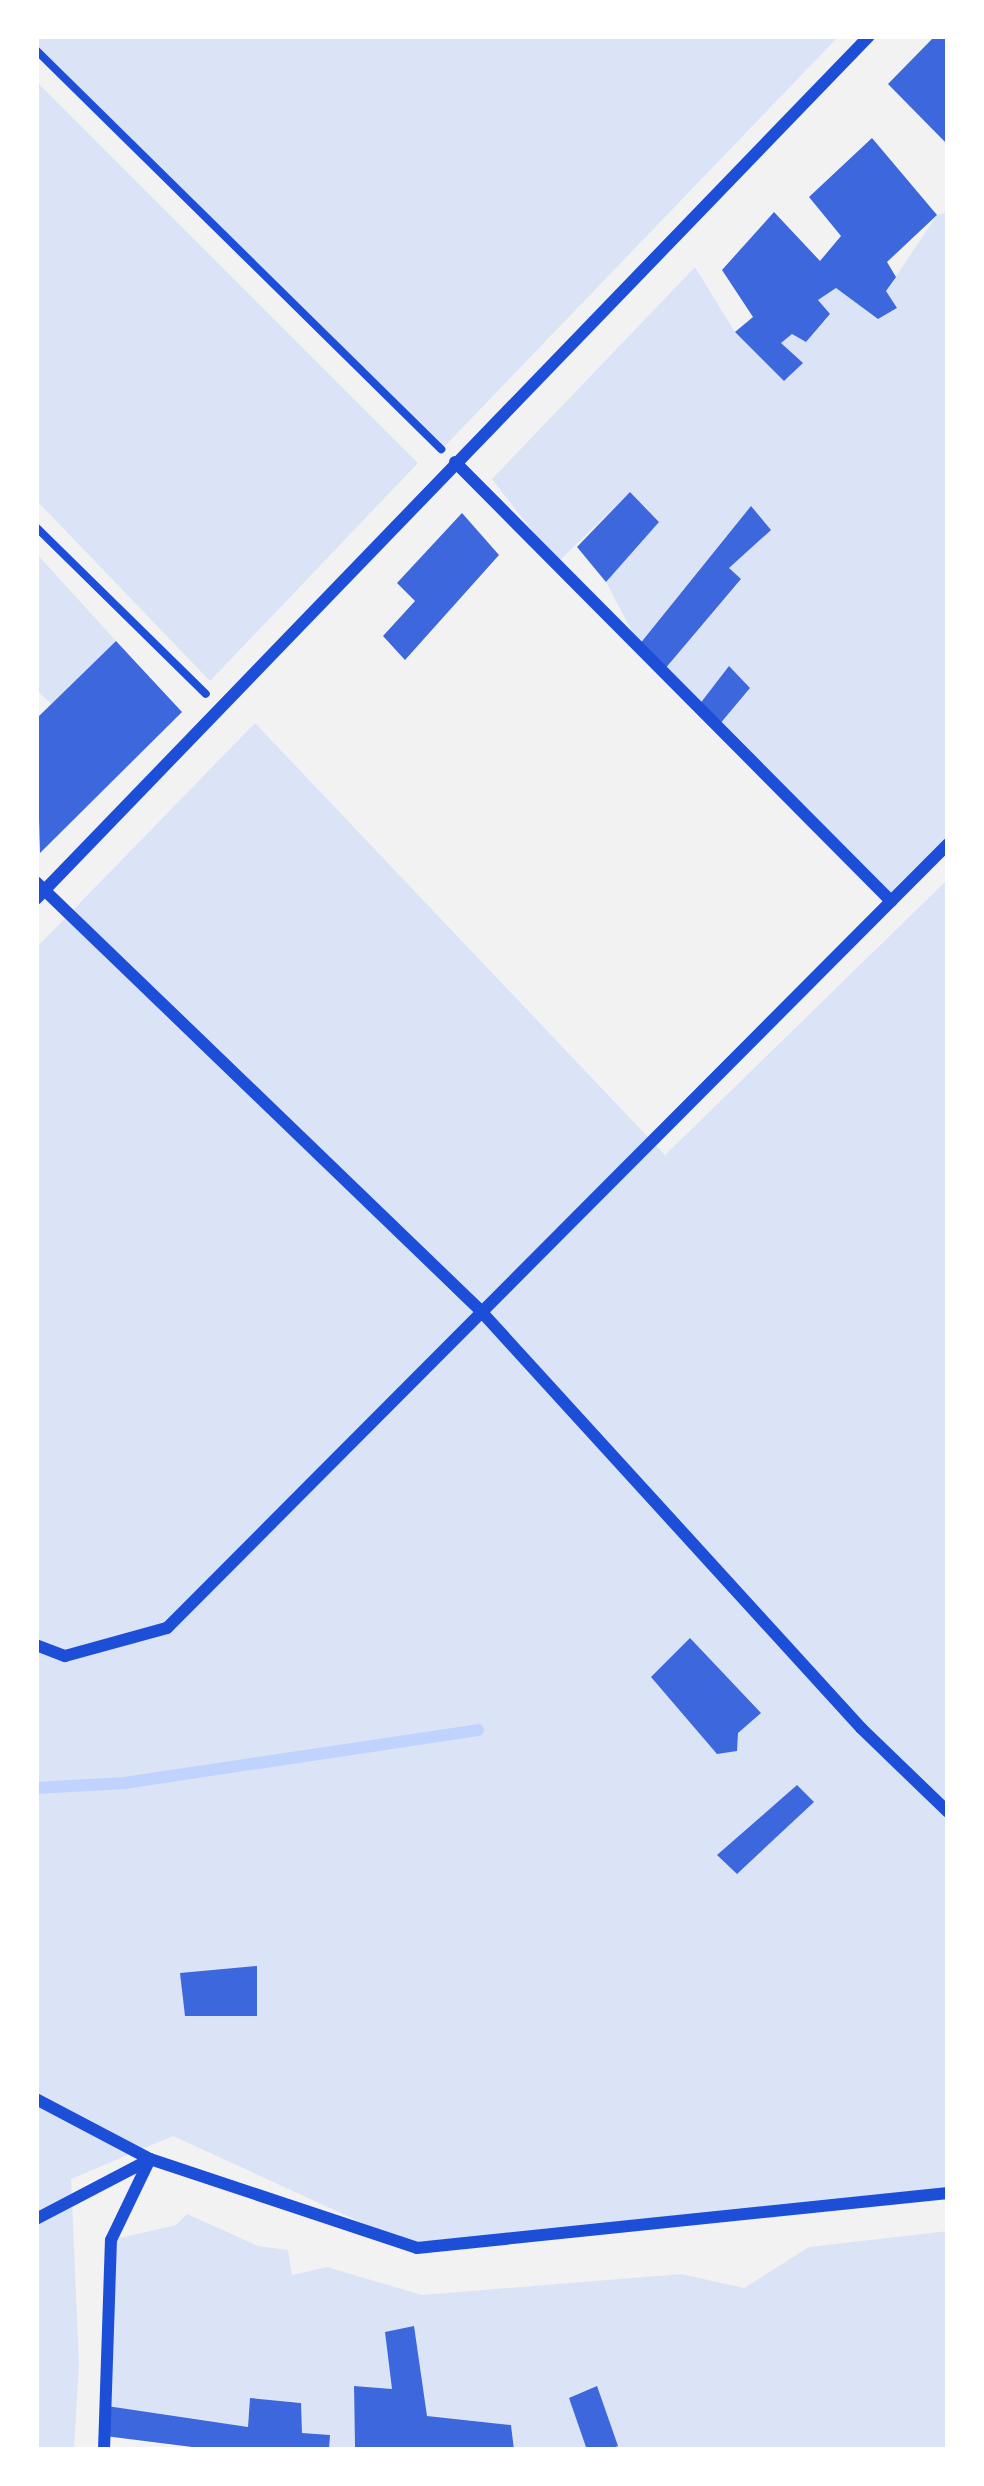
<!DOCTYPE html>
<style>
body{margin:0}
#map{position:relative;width:984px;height:2486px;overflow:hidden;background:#f2f2f2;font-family:"Work Sans",sans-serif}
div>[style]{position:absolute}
.green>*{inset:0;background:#dbe4f7}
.stream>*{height:12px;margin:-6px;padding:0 6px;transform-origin:6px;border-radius:6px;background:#bfd3fe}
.building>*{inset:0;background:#3d67dc}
.path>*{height:8px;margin:-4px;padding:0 4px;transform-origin:4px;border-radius:4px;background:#1d4ed8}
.minor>*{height:12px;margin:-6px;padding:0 6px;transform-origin:6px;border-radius:6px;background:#1d4ed8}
span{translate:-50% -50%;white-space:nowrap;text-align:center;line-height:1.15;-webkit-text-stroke:10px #fff;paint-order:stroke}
.frame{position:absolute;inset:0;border:39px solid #fff;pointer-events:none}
</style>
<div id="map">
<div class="green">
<i style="clip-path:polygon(36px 36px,839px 36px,442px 449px,36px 50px)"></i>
<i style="clip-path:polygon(36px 81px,418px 463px,210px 681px,36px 500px)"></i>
<i style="clip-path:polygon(948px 212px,948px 844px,891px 901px,719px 725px,750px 688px,730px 667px,699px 705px,664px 670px,741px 580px,729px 568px,750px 507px,639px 645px,606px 582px,659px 521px,630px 492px,557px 563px,492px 479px,695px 267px,735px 332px,785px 381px,802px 363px,781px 343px,792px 334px,806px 342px,830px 315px,818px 300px,836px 288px,878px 319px,896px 309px,886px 291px,937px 215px)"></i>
<i style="clip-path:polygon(36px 553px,116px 641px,51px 704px,36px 689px)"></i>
<i style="clip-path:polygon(255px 723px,665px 1155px,948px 879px,948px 2193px,417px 2248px,173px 2136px,71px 2179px,79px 2363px,74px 2450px,36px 2450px,36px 948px)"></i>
<i style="clip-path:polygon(187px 2214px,258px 2246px,288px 2250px,292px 2275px,327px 2267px,422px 2295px,681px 2274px,744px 2288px,809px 2247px,948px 2231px,948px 2450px,514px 2450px,511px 2425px,427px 2416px,386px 2332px,392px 2389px,354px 2386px,355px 2447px,365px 2450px,329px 2450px,330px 2435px,302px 2433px,300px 2402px,250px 2399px,248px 2427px,107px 2406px,111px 2240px,176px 2225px)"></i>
</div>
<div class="stream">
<i style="left:36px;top:1788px;width:88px;rotate:-3.3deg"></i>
<i style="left:124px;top:1783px;width:358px;rotate:-8.5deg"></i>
</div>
<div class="building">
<i style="clip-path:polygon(935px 36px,948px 36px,948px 145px,888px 84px)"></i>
<i style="clip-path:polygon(872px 138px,937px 215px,887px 262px,896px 277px,886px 291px,897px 308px,878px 319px,836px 288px,818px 300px,830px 314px,806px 342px,792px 334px,781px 343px,803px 363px,784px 381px,735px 332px,753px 317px,722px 270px,774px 212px,820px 261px,841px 236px,809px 197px)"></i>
<i style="clip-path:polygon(630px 492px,659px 522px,606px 582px,577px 547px)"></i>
<i style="clip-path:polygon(751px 506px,771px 530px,729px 568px,741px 579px,664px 670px,639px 645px)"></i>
<i style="clip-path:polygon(462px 513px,499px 555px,405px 660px,383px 636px,415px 601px,397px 583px)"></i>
<i style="clip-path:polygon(116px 641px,182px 712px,40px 853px,36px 719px)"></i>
<i style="clip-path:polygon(729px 666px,750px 688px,719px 725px,699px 705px)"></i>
<i style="clip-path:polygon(690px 1638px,761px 1713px,738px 1733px,737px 1751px,717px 1754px,651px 1677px)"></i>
<i style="clip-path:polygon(797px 1785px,814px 1802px,737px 1874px,717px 1855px)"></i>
<i style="clip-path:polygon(257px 1966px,257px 2016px,185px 2016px,180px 1973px)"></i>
<i style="clip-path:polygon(414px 2326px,427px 2416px,511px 2425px,514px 2450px,355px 2447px,354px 2386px,392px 2389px,385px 2332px)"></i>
<i style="clip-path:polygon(597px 2386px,618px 2446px,607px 2450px,587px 2450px,569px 2398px)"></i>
<i style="clip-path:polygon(250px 2398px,301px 2403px,302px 2433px,330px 2435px,329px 2450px,216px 2450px,105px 2436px,107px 2406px,248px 2427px)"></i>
</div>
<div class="path">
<i style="left:36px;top:50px;width:569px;rotate:44.57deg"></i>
<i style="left:36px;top:527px;width:238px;rotate:44.5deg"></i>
</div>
<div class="minor">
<i style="left:455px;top:462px;width:619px;rotate:45.2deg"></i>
<i style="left:36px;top:882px;width:615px;rotate:43.95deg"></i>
<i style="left:479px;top:1309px;width:567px;rotate:47.64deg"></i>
<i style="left:861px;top:1728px;width:121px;rotate:44deg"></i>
<i style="left:36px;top:899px;width:1199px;rotate:-46.01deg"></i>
<i style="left:36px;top:1645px;width:31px;rotate:21deg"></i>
<i style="left:65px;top:1656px;width:106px;rotate:-15.4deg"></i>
<i style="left:167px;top:1628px;width:1107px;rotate:-45.11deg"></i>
<i style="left:36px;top:2099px;width:129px;rotate:27.8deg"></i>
<i style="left:150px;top:2159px;width:281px;rotate:18.4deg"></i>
<i style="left:417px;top:2248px;width:534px;rotate:-5.91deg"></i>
<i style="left:36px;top:2219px;width:127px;rotate:-27.6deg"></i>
<i style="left:104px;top:2450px;width:210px;rotate:-88.1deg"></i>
<i style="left:111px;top:2240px;width:90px;rotate:-64.3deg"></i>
</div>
<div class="frame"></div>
</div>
